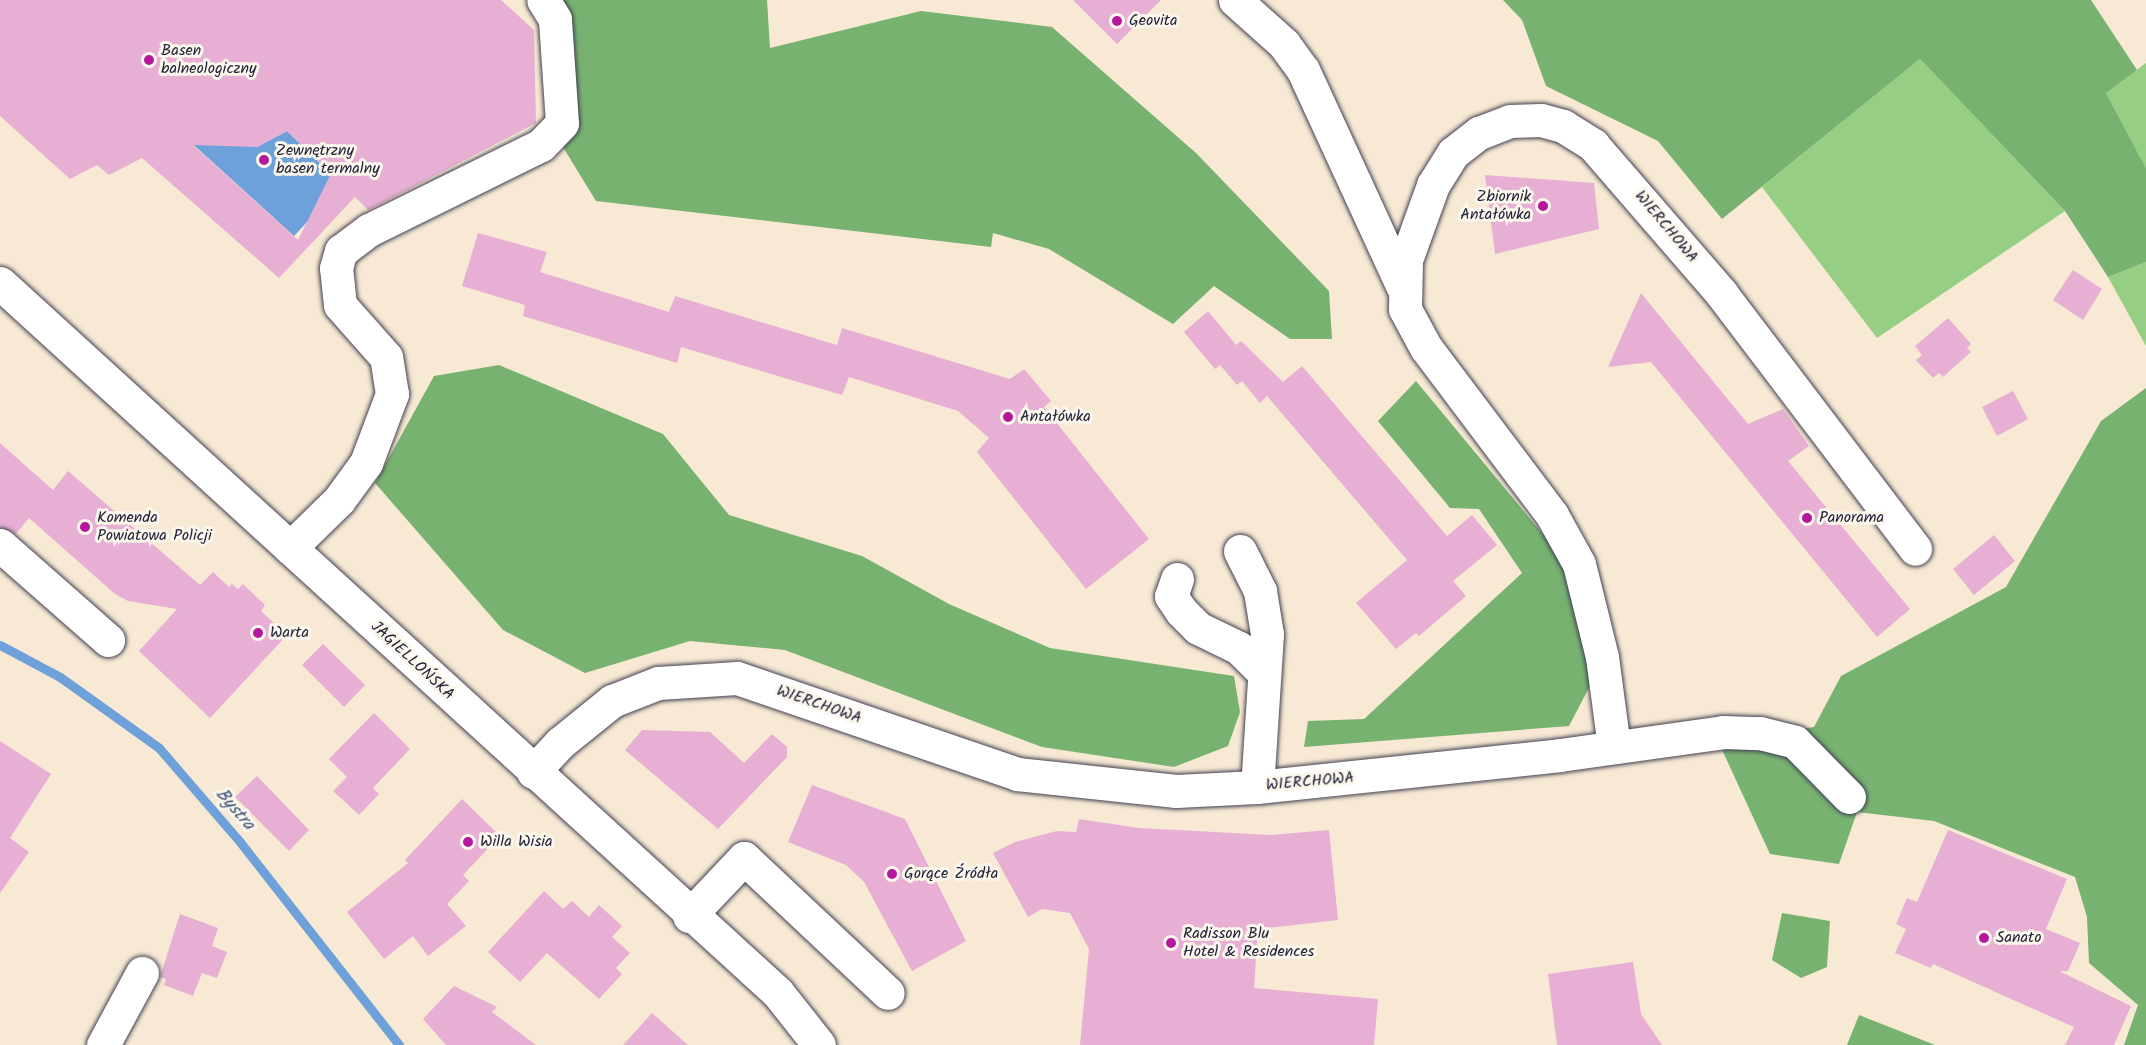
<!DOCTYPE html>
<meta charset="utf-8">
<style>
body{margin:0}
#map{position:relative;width:2146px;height:1045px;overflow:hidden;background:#f7e9d4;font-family:Kalam,sans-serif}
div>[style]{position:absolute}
.green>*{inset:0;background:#96cf83}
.forest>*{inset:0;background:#78b271}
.water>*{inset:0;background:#6ea0d9}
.stream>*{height:9px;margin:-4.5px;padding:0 4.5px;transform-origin:4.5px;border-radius:4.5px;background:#6ea0d9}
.building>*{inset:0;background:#e8afd4}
.roads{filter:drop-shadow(0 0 2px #424052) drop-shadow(0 0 2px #424052)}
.minor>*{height:33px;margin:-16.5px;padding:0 16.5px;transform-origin:16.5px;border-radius:16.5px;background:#fff}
.dots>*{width:16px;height:16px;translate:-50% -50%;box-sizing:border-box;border:3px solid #fbf7ec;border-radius:50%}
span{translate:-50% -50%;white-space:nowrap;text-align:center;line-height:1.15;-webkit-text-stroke:6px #fbf7ec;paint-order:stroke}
.poi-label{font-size:16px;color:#22223b}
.left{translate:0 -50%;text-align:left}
.right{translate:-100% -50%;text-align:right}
.street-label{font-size:16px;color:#22223b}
.water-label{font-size:18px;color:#40547a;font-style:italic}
</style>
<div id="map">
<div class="green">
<i style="clip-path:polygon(1920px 59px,2065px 211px,1877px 338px,1762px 187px)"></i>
<i style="clip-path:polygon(2146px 63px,2146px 168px,2106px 93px)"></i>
<i style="clip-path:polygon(2146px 262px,2146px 346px,2108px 277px)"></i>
</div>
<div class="forest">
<i style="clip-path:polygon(560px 0,767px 0,770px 48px,921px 11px,1052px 27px,1196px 153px,1329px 291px,1332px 339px,1290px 339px,1214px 286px,1173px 324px,1049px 249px,993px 233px,991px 247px,596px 201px,558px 139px)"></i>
<i style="clip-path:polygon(1503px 0,2091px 0,2137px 70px,2106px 93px,2146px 168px,2146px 262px,2108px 277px,2065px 211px,1920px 59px,1722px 219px,1658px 141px,1546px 86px,1522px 20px)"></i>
<i style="clip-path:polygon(499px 365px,663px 434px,729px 515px,862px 556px,949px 604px,1050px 648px,1234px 676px,1240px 712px,1228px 746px,1174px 767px,1042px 747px,785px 650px,690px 641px,585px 673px,503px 630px,375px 483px,434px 376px)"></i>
<i style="clip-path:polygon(1416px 381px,1565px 561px,1592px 682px,1569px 726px,1304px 747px,1308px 721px,1364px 719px,1522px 573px,1479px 509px,1450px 508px,1378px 421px)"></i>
<i style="clip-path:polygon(2146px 388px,2146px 1045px,2124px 1045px,2138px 1005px,2089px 963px,2087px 917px,2075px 877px,1934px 821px,1857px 812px,1839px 864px,1770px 854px,1718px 741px,1814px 727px,1841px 676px,2006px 587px,2101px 421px)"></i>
<i style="clip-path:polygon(1782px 913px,1830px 921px,1827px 967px,1801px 978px,1772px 960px)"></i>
<i style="clip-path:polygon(1859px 1015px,1935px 1045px,1847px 1045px)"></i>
</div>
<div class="water">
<i style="clip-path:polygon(175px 128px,257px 147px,287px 131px,331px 174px,308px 221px,294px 236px)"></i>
</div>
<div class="stream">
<i style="left:0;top:645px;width:68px;rotate:28.1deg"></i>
<i style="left:60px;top:677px;width:122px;rotate:35.6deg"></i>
<i style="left:159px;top:748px;width:124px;rotate:49.2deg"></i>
<i style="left:240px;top:842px;width:258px;rotate:51.9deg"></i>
</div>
<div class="building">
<i style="clip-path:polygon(evenodd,0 0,501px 0,534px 30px,536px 123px,368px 210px,355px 197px,279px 278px,142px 158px,109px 175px,97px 165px,70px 179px,0 116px,0 0,287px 131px,331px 174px,298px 240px,193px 145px,257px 147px,287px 131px)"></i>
<i style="clip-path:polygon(1073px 0,1161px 0,1117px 44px)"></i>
<i style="clip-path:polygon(1485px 175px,1594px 183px,1599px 229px,1495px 254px)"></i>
<i style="clip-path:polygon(478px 233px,547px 252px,540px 272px,669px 312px,675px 296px,837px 345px,842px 328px,1010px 379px,1024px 369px,1051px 401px,1044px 407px,1149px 539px,1086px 589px,977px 452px,989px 438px,958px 411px,849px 377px,842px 395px,681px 347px,677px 363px,523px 316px,525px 305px,462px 286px)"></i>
<i style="clip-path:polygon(2073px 270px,2102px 289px,2083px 320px,2053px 300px)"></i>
<i style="clip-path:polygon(1641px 293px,1748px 424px,1783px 409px,1809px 446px,1788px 461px,1910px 609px,1877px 637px,1651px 362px,1608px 367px)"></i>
<i style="clip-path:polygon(1208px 311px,1236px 345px,1241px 341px,1283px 382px,1302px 366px,1447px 536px,1472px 515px,1497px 545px,1453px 581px,1466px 596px,1419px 636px,1416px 633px,1396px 649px,1356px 603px,1407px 560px,1267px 396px,1260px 403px,1242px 381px,1237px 385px,1220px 365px,1215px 369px,1184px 332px)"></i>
<i style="clip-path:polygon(1948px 318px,1971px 344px,1967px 348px,1971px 352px,1943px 377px,1939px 373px,1933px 378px,1916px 360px,1922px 355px,1915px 346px)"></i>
<i style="clip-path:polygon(2013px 391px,2028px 419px,1997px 436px,1982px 407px)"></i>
<i style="clip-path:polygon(0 443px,53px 490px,68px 471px,200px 585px,213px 572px,229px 587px,232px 584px,238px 589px,243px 584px,265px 605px,261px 611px,287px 635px,210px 718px,139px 651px,177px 609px,128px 601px,115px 594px,29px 518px,16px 534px,0 527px)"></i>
<i style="clip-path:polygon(1994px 535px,2015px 561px,1974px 595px,1953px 569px)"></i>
<i style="clip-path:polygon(323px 644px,365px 685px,344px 707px,302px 665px)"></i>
<i style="clip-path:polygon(374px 713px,410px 749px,373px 788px,379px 794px,359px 815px,333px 791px,347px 777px,329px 759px)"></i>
<i style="clip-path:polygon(642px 730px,710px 732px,744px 763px,772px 734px,787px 747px,787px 757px,718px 829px,625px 750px)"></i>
<i style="clip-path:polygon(0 741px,51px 774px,10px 838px,29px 852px,0 893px)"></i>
<i style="clip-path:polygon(257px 776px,309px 830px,289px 851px,235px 797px)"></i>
<i style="clip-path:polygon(812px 785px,905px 819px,966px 941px,912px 971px,864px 882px,846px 865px,788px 842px)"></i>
<i style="clip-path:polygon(462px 799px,500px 836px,463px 875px,469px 881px,447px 904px,466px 926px,428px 956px,413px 936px,384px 959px,347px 912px,408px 863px,405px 860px)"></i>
<i style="clip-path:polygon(1079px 819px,1139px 828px,1271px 835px,1329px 830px,1338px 920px,1258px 929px,1254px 988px,1378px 999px,1374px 1045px,1080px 1045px,1089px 949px,1070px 913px,1042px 909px,1028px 917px,993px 853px,1015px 842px,1057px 831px,1076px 832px)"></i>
<i style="clip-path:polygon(1948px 830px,2067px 879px,2046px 929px,2080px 943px,2068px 971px,2059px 971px,2131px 1006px,2114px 1045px,2065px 1045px,2074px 1027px,1933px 964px,1931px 968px,1895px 953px,1906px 929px,1896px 924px,1907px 898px,1917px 902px)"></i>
<i style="clip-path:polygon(544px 891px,563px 909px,572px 901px,589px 917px,599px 905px,622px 926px,612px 937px,630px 953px,616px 968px,622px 974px,599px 999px,547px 953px,520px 982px,488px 952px)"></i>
<i style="clip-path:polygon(180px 914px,218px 928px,212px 946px,227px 952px,217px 978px,202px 973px,193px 996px,164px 985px,166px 979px,160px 977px)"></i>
<i style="clip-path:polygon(1633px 962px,1641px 1014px,1662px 1045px,1557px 1045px,1548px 974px)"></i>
<i style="clip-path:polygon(454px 986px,497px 1007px,492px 1012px,536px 1045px,446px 1045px,423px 1019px)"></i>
<i style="clip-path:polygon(652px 1013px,688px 1045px,623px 1045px)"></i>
</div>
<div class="roads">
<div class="minor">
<i style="left:1235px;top:0;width:66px;rotate:41.9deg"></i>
<i style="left:1284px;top:44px;width:32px;rotate:54deg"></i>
<i style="left:1303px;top:70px;width:237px;rotate:65.3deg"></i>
<i style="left:0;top:283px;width:1053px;rotate:42.38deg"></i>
<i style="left:778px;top:993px;width:66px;rotate:51.7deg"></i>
<i style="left:0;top:545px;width:144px;rotate:41.3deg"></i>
<i style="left:290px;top:548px;width:69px;rotate:-44.4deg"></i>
<i style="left:339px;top:500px;width:46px;rotate:-53.9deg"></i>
<i style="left:366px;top:463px;width:74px;rotate:-69.4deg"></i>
<i style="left:392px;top:394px;width:37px;rotate:-99deg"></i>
<i style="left:386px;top:357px;width:69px;rotate:-131.5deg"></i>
<i style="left:340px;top:305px;width:37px;rotate:-96deg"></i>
<i style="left:336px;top:268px;width:18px;rotate:-74deg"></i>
<i style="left:341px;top:251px;width:35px;rotate:-37deg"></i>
<i style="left:369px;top:230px;width:192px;rotate:-26.3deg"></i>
<i style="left:541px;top:145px;width:30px;rotate:-46deg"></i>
<i style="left:562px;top:123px;width:104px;rotate:-93.9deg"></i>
<i style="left:555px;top:19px;width:22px;rotate:-122deg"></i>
<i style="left:1240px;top:551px;width:45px;rotate:63.4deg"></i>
<i style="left:1260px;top:591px;width:44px;rotate:80.8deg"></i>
<i style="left:1267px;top:634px;width:153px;rotate:93.7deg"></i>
<i style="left:1177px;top:579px;width:18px;rotate:109deg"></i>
<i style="left:1171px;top:596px;width:18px;rotate:56deg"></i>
<i style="left:1181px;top:611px;width:24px;rotate:45deg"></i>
<i style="left:1198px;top:628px;width:46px;rotate:26deg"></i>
<i style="left:1239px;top:648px;width:35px;rotate:45deg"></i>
<i style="left:1614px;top:747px;width:91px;rotate:-97.6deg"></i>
<i style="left:1602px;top:657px;width:96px;rotate:-103.9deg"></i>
<i style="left:1579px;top:564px;width:56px;rotate:-118.9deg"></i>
<i style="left:1552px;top:515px;width:209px;rotate:-127deg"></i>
<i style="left:1426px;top:348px;width:44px;rotate:-118.3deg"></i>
<i style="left:1405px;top:309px;width:49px;rotate:-88.8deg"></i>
<i style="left:1406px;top:260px;width:80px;rotate:-70.2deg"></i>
<i style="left:1433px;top:185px;width:38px;rotate:-58deg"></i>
<i style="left:1453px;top:153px;width:33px;rotate:-38deg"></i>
<i style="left:1479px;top:133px;width:33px;rotate:-21deg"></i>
<i style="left:1510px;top:121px;width:31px;rotate:-2deg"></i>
<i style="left:1541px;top:120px;width:23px;rotate:15deg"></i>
<i style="left:1563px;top:126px;width:36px;rotate:32deg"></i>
<i style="left:1593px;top:145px;width:196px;rotate:49.1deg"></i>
<i style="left:1721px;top:293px;width:321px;rotate:52.8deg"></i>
<i style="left:533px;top:772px;width:40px;rotate:-47deg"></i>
<i style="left:560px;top:743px;width:67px;rotate:-38.9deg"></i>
<i style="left:612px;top:701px;width:49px;rotate:-21.4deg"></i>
<i style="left:658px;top:683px;width:79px;rotate:-3.6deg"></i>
<i style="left:737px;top:678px;width:296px;rotate:18.9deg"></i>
<i style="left:1017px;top:774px;width:160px;rotate:6.1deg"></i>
<i style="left:1176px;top:791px;width:81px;rotate:-2.8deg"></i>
<i style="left:1257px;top:787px;width:305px;rotate:-6deg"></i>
<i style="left:1560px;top:755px;width:165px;rotate:-8deg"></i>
<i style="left:1723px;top:732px;width:37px;rotate:2deg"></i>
<i style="left:1760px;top:733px;width:36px;rotate:14deg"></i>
<i style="left:1795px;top:742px;width:77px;rotate:45.5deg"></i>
<i style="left:689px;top:916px;width:80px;rotate:-46.5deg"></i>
<i style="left:744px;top:858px;width:197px;rotate:43.2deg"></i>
<i style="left:103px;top:1045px;width:82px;rotate:-61.6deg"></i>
</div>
</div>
<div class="dots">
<i style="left:1117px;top:21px;background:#b5179e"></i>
<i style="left:149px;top:60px;background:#b5179e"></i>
<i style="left:264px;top:160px;background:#b5179e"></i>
<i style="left:1543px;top:206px;background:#b5179e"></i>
<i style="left:1008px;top:417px;background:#b5179e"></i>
<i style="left:1807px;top:518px;background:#b5179e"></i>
<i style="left:85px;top:527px;background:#b5179e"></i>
<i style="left:258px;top:633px;background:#b5179e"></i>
<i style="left:468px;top:842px;background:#b5179e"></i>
<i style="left:892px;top:874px;background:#b5179e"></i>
<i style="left:1984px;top:938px;background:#b5179e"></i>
<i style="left:1171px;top:943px;background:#b5179e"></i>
</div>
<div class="poi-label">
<span class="left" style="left:1129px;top:21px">Geovita</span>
<span class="left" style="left:161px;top:60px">Basen<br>balneologiczny</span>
<span class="left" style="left:276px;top:160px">Zewnętrzny<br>basen termalny</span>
<span class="right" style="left:1531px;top:206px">Zbiornik<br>Antałówka</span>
<span class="left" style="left:1020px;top:417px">Antałówka</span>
<span class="left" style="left:97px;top:527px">Komenda<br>Powiatowa Policji</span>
<span class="left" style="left:1819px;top:518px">Panorama</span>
<span class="left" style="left:270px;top:633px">Warta</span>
<span class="left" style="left:480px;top:842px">Willa Wisia</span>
<span class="left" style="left:904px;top:874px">Gorące Źródła</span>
<span class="left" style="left:1183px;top:943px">Radisson Blu<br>Hotel &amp; Residences</span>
<span class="left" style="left:1996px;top:938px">Sanato</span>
</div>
<div class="street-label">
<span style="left:1666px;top:227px;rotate:50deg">WIERCHOWA</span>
<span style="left:412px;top:661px;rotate:43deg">JAGIELLOŃSKA</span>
<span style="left:819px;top:705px;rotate:19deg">WIERCHOWA</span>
<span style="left:1310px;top:782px;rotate:-5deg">WIERCHOWA</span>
</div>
<div class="water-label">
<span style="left:234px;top:810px;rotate:49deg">Bystra</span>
</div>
</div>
